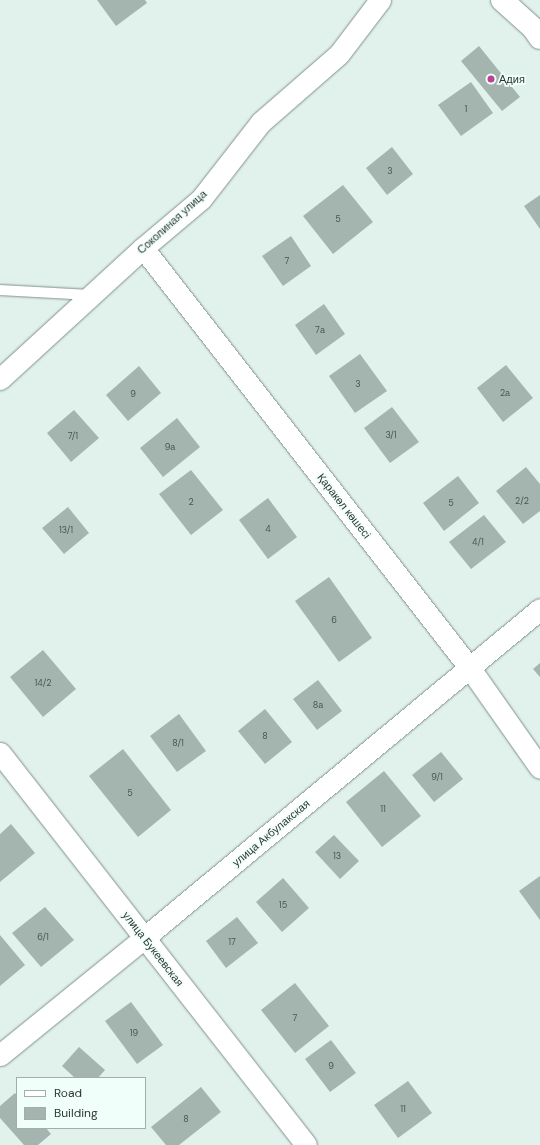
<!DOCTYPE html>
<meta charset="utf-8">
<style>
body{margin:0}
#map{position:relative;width:540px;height:1145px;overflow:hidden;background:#e1f2ed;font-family:"DM Sans",sans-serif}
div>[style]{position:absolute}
.building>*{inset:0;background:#a4b5b0}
.roads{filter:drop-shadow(0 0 1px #81918c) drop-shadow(0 0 1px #81918c)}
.lane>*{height:10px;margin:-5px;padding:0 5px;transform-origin:5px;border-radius:5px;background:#fff}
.street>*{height:21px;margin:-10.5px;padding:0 10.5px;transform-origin:10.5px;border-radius:10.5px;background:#fff}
.secondary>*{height:22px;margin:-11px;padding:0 11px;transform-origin:11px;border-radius:11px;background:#fff}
.dots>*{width:11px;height:11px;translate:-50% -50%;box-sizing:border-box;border:2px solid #f1fffb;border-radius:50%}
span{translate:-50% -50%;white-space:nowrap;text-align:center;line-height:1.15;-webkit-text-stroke:3.5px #f1fffb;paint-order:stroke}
.number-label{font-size:9px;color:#4c5552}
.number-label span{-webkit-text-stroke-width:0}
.poi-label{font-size:11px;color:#2e3533}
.left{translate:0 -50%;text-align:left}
.street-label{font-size:11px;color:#2e3533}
.legend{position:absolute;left:16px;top:1077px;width:130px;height:52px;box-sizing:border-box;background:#f1fffb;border:1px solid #a3aeab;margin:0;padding:5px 7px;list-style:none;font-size:12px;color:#2e3533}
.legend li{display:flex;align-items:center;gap:8px;height:20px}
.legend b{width:20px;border:1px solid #a3aeab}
</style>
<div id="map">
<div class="building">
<i style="clip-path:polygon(97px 0,145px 0,147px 3px,116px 26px)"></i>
<i style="clip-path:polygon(479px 46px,520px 97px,502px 111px,461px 61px)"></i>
<i style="clip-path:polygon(471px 82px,493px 113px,461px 136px,438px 105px)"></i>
<i style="clip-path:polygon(392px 147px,413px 174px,387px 195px,366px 168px)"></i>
<i style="clip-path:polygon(343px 185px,373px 222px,333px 254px,303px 216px)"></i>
<i style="clip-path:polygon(540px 195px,540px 229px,524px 206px)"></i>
<i style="clip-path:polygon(291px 236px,311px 266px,283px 286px,262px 256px)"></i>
<i style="clip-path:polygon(324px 304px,345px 334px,316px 355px,295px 325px)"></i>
<i style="clip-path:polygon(360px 354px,387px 391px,355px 413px,329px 376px)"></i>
<i style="clip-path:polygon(506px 365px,533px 398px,503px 422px,477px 388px)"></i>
<i style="clip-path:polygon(139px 366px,161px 393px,128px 421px,106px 395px)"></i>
<i style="clip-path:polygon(392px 407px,419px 442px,390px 463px,364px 428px)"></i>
<i style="clip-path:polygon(74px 410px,99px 438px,71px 462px,47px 433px)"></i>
<i style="clip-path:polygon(177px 418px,200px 447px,163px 477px,140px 448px)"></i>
<i style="clip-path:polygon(526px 467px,540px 484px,540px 511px,523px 524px,496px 491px)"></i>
<i style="clip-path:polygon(191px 470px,223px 510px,191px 535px,159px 494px)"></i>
<i style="clip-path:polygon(458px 476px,479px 503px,444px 531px,423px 503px)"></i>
<i style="clip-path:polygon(268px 498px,297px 537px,268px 559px,239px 520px)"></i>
<i style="clip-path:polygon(68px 507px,89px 533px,64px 554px,42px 528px)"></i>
<i style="clip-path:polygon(484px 515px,506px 542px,471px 569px,449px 542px)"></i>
<i style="clip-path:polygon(329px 577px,372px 638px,339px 662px,295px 601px)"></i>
<i style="clip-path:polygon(43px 650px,76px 689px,43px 717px,10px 677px)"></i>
<i style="clip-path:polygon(540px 663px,540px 677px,533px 669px)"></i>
<i style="clip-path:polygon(318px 680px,342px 711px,317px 730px,293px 699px)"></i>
<i style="clip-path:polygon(265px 709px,292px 742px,265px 764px,238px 731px)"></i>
<i style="clip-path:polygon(179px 714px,206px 751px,177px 772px,150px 736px)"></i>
<i style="clip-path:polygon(123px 749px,171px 810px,138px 837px,89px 776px)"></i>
<i style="clip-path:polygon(441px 752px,463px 779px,434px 802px,412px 775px)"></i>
<i style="clip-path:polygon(384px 771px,421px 816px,382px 847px,346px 802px)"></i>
<i style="clip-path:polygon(11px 824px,35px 853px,0 882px,0 834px)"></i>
<i style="clip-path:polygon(334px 835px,359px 861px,340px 879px,315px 852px)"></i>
<i style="clip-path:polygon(540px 876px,540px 920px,519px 891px)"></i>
<i style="clip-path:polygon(283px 878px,309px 908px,282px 932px,256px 902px)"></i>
<i style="clip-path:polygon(45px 907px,74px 940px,41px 967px,12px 933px)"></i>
<i style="clip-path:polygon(237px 917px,258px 943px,226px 968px,206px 941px)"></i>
<i style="clip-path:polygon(0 935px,25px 965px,0 986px)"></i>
<i style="clip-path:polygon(295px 983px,329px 1026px,295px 1053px,261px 1010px)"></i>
<i style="clip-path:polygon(131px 1002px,163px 1045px,137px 1064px,105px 1021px)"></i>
<i style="clip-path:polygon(331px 1040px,356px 1073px,330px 1092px,305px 1059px)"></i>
<i style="clip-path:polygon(79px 1047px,105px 1070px,98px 1078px,75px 1078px,62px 1066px)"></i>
<i style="clip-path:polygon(408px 1081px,432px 1113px,398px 1138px,374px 1105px)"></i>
<i style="clip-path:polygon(201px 1087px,221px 1112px,179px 1145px,166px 1145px,151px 1127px)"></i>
<i style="clip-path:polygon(15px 1093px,17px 1095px,17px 1128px,46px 1128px,51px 1134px,38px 1145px,24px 1145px,0 1118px,0 1106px)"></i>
</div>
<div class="roads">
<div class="lane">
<i style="left:0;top:290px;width:90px;rotate:3.2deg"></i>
</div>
<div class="street">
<i style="left:143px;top:248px;width:531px;rotate:52.12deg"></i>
<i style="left:469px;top:667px;width:123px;rotate:54.9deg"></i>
<i style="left:0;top:379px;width:194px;rotate:-42.5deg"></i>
<i style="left:143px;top:248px;width:76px;rotate:-40.2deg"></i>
<i style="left:201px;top:199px;width:98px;rotate:-52.1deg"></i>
<i style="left:261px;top:122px;width:103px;rotate:-41.1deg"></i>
<i style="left:339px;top:54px;width:68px;rotate:-52.8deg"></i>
<i style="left:0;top:753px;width:497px;rotate:52deg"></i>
<i style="left:0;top:1055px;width:187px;rotate:-39.1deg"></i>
<i style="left:145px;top:937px;width:513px;rotate:-39.71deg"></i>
</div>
<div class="secondary">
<i style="left:502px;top:0;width:42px;rotate:42.1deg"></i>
<i style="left:533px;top:28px;width:12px;rotate:55deg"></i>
</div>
</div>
<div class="dots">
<i style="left:491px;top:79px;background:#bb4193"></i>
</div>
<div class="number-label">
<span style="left:466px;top:109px">1</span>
<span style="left:390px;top:171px">3</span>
<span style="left:338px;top:219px">5</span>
<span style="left:287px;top:261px">7</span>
<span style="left:320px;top:330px">7а</span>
<span style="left:358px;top:384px">3</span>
<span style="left:505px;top:393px">2а</span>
<span style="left:133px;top:394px">9</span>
<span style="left:391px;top:435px">3/1</span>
<span style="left:73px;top:436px">7/1</span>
<span style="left:170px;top:447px">9а</span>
<span style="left:522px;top:501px">2/2</span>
<span style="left:191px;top:502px">2</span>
<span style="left:451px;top:503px">5</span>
<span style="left:268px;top:529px">4</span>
<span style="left:66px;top:530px">13/1</span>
<span style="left:478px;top:542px">4/1</span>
<span style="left:334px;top:620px">6</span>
<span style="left:43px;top:683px">14/2</span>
<span style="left:318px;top:705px">8а</span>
<span style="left:265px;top:736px">8</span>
<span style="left:178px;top:743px">8/1</span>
<span style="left:437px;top:777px">9/1</span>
<span style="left:130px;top:793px">5</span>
<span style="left:383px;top:809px">11</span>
<span style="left:337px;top:856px">13</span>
<span style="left:283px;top:905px">15</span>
<span style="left:43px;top:937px">6/1</span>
<span style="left:232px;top:942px">17</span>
<span style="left:295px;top:1018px">7</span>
<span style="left:134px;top:1033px">19</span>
<span style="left:331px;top:1066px">9</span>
<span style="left:403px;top:1109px">11</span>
<span style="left:186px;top:1119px">8</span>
</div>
<div class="poi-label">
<span class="left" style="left:499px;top:79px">Адия</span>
</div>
<div class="street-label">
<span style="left:172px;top:222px;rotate:-42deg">Соколиная улица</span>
<span style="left:344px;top:506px;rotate:52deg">Қаракөл көшесі</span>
<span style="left:271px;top:833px;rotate:-40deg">улица Акбулакская</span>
<span style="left:153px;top:949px;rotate:52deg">улица Букеевская</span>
</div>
<ul class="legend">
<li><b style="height:5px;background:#fff"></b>Road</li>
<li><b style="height:11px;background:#a4b5b0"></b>Building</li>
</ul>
</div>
